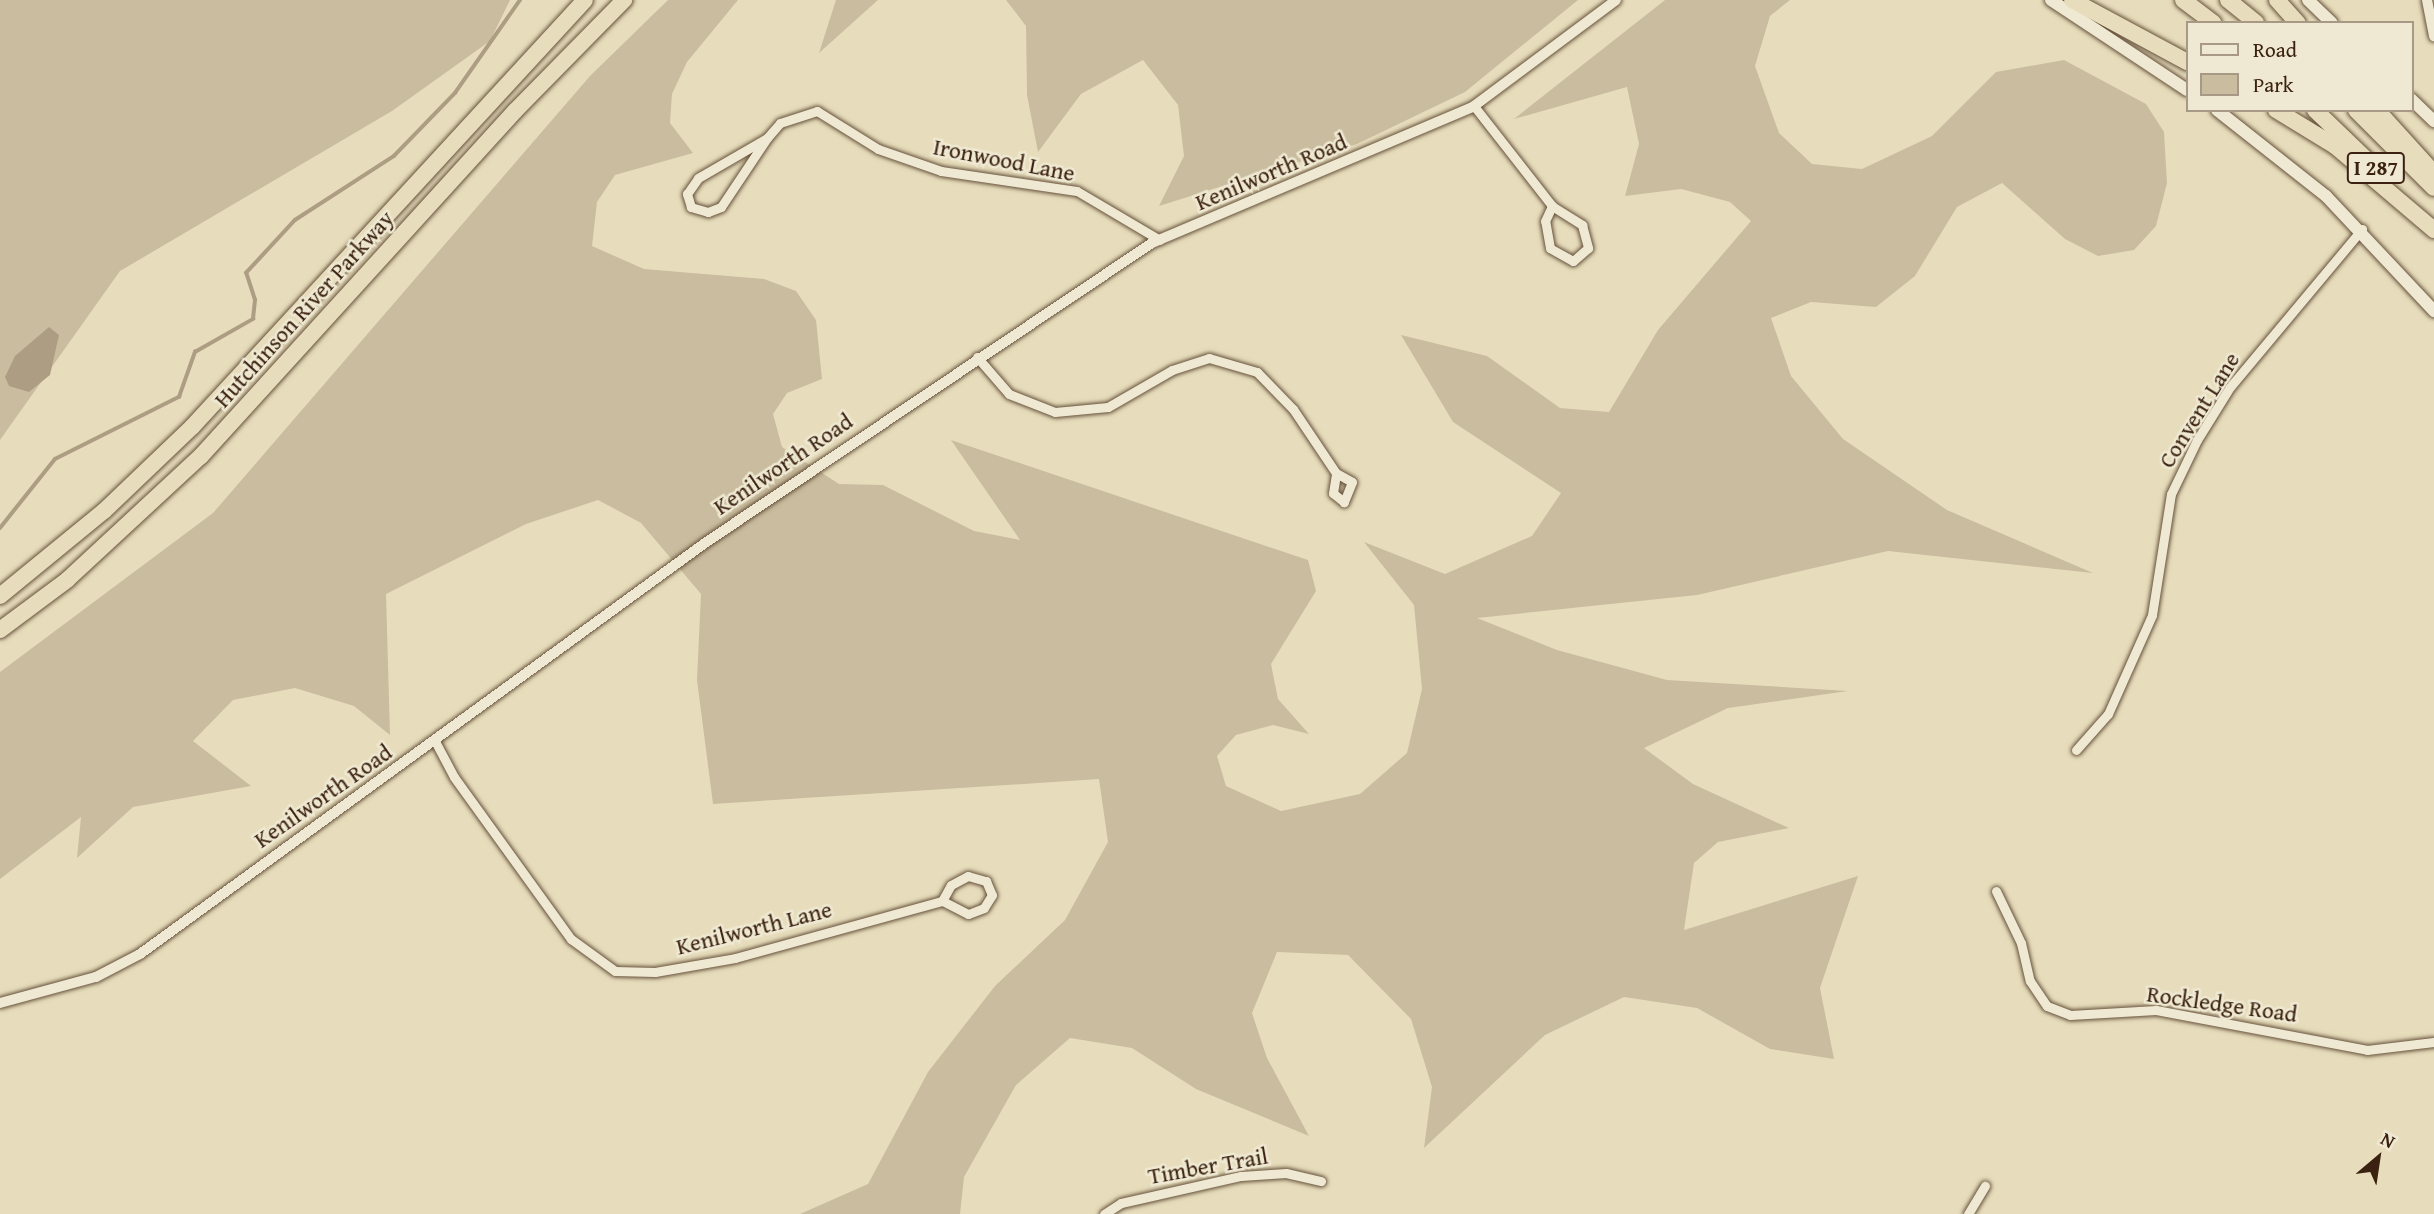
<!DOCTYPE html>
<style>
body{margin:0}
#map{position:relative;width:2434px;height:1214px;overflow:hidden;background:#e7ddbc;font-family:"Gentium Book Plus",serif}
div>[style]{position:absolute}
.green>*{inset:0;background:#cabd9f}
.water>*{inset:0;background:#ad9d82}
.stream>*{height:3.5px;margin:-1.75px;padding:0 1.75px;transform-origin:1.75px;border-radius:1.75px;background:#ad9d82}
.roads{filter:drop-shadow(0 0 2px #66513b) drop-shadow(0 0 2px #66513b)}
.minor>*{height:9px;margin:-4.5px;padding:0 4.5px;transform-origin:4.5px;border-radius:4.5px;background:#efe9d3}
.tertiary>*{height:10px;margin:-5px;padding:0 5px;transform-origin:5px;border-radius:5px;background:#efe9d3}
.secondary>*{height:12px;margin:-6px;padding:0 6px;transform-origin:6px;border-radius:6px;background:#efe9d3}
.motorway>*{height:16px;margin:-8px;padding:0 8px;transform-origin:8px;border-radius:8px;background:#e7ddbc}
span{translate:-50% -50%;white-space:nowrap;text-align:center;line-height:1.15;-webkit-text-stroke:5px #efe9d3;paint-order:stroke}
.shield-label span{padding:2px 5px;background:#efe9d3;border:2px solid;border-radius:5px;-webkit-text-stroke-width:0}
.shield-label{font-size:21px;color:#3b2210;font-weight:700}
.street-label{font-size:23px;color:#3b2210}
.legend{position:absolute;left:2186px;top:21px;width:228px;height:91px;box-sizing:border-box;background:#efe9d3;border:2px solid #a79985;margin:0;padding:9px 12px;list-style:none;font-size:21px;color:#3b2210}
.legend li{display:flex;align-items:center;gap:14px;height:35px}
.legend b{width:35px;border:2px solid #a79985}
.north{position:absolute;left:2343px;top:1123px;width:70px;height:70px;-webkit-text-stroke:5px #efe9d3;paint-order:stroke;rotate:29deg;font-size:19px;font-weight:700;line-height:28px;text-align:center;color:#3b2210}
.north::after{content:'';display:block;margin:auto;width:24px;height:32px;background:#3b2210;clip-path:polygon(50% 0,100% 100%,50% 72%,0 100%)}
</style>
<div id="map">
<div class="green">
<i style="clip-path:polygon(0 0,510px 0,490px 41px,392px 111px,120px 271px,0 440px)"></i>
<i style="clip-path:polygon(668px 0,738px 0,687px 62px,672px 94px,670px 123px,693px 153px,615px 175px,597px 202px,592px 246px,644px 269px,764px 279px,796px 291px,816px 320px,822px 379px,787px 393px,773px 414px,782px 447px,839px 484px,883px 485px,974px 531px,1020px 540px,951px 440px,1308px 560px,1316px 591px,1271px 664px,1278px 699px,1309px 734px,1273px 725px,1236px 735px,1217px 756px,1226px 786px,1281px 811px,1360px 794px,1407px 753px,1422px 689px,1414px 605px,1364px 542px,1445px 574px,1532px 536px,1561px 493px,1453px 422px,1401px 335px,1487px 356px,1560px 408px,1609px 412px,1658px 330px,1751px 221px,1730px 202px,1681px 189px,1625px 196px,1639px 144px,1627px 87px,1514px 119px,1665px 0,1790px 0,1770px 16px,1755px 66px,1779px 133px,1812px 164px,1862px 169px,1932px 136px,1996px 72px,2064px 60px,2146px 104px,2164px 132px,2167px 183px,2156px 226px,2134px 250px,2098px 256px,2065px 239px,2002px 183px,1957px 207px,1915px 276px,1876px 307px,1811px 302px,1771px 318px,1791px 376px,1843px 439px,1947px 510px,2093px 573px,1888px 551px,1697px 595px,1477px 618px,1557px 650px,1667px 680px,1848px 691px,1728px 708px,1644px 748px,1693px 784px,1789px 828px,1718px 842px,1694px 863px,1684px 930px,1858px 876px,1820px 988px,1834px 1059px,1770px 1049px,1697px 1008px,1624px 997px,1545px 1035px,1424px 1148px,1432px 1087px,1411px 1019px,1348px 955px,1277px 952px,1252px 1013px,1267px 1058px,1309px 1136px,1196px 1089px,1132px 1048px,1070px 1038px,1016px 1085px,964px 1177px,960px 1214px,800px 1214px,868px 1184px,928px 1072px,995px 986px,1065px 920px,1108px 842px,1099px 779px,713px 804px,697px 680px,701px 594px,641px 523px,598px 500px,526px 524px,386px 594px,390px 735px,354px 706px,295px 688px,233px 700px,193px 741px,251px 786px,133px 807px,77px 858px,81px 817px,0 879px,0 672px,213px 513px,590px 76px)"></i>
<i style="clip-path:polygon(836px 0,878px 0,819px 53px)"></i>
<i style="clip-path:polygon(1006px 0,1578px 0,1465px 92px,1357px 144px,1159px 206px,1184px 156px,1178px 105px,1143px 60px,1081px 94px,1038px 152px,1027px 95px,1026px 26px)"></i>
</div>
<div class="water">
<i style="clip-path:polygon(49px 327px,59px 335px,50px 375px,29px 392px,9px 386px,5px 377px,15px 356px)"></i>
</div>
<div class="stream">
<i style="left:0;top:528px;width:88px;rotate:-51.4deg"></i>
<i style="left:55px;top:459px;width:139px;rotate:-26.6deg"></i>
<i style="left:179px;top:397px;width:48px;rotate:-70.4deg"></i>
<i style="left:195px;top:352px;width:67px;rotate:-29.6deg"></i>
<i style="left:253px;top:319px;width:19px;rotate:-84deg"></i>
<i style="left:255px;top:300px;width:28px;rotate:-108deg"></i>
<i style="left:246px;top:273px;width:72px;rotate:-47.2deg"></i>
<i style="left:295px;top:220px;width:118px;rotate:-32.9deg"></i>
<i style="left:394px;top:156px;width:88px;rotate:-45.9deg"></i>
<i style="left:455px;top:93px;width:113px;rotate:-55deg"></i>
</div>
<div class="roads">
<div class="minor">
<i style="left:1474px;top:106px;width:127px;rotate:52deg"></i>
<i style="left:1552px;top:206px;width:36px;rotate:32deg"></i>
<i style="left:1582px;top:225px;width:24px;rotate:75deg"></i>
<i style="left:1588px;top:248px;width:20px;rotate:139deg"></i>
<i style="left:1573px;top:261px;width:26px;rotate:-151deg"></i>
<i style="left:1550px;top:248px;width:27px;rotate:-100deg"></i>
<i style="left:1545px;top:221px;width:17px;rotate:-65deg"></i>
<i style="left:767px;top:138px;width:20px;rotate:-49deg"></i>
<i style="left:780px;top:123px;width:39px;rotate:-18deg"></i>
<i style="left:817px;top:111px;width:72px;rotate:31.9deg"></i>
<i style="left:878px;top:149px;width:67px;rotate:19.2deg"></i>
<i style="left:941px;top:171px;width:137px;rotate:8.4deg"></i>
<i style="left:1077px;top:191px;width:96px;rotate:30.6deg"></i>
<i style="left:767px;top:138px;width:83px;rotate:123.7deg"></i>
<i style="left:721px;top:207px;width:14px;rotate:159deg"></i>
<i style="left:708px;top:212px;width:18px;rotate:-164deg"></i>
<i style="left:691px;top:207px;width:14px;rotate:-107deg"></i>
<i style="left:687px;top:194px;width:19px;rotate:-55deg"></i>
<i style="left:698px;top:178px;width:80px;rotate:-30.1deg"></i>
<i style="left:977px;top:357px;width:49px;rotate:49.1deg"></i>
<i style="left:1009px;top:394px;width:49px;rotate:21.4deg"></i>
<i style="left:1055px;top:412px;width:53px;rotate:-5.4deg"></i>
<i style="left:1108px;top:407px;width:74px;rotate:-30deg"></i>
<i style="left:1172px;top:370px;width:39px;rotate:-18deg"></i>
<i style="left:1209px;top:358px;width:50px;rotate:16.3deg"></i>
<i style="left:1257px;top:372px;width:52px;rotate:45.8deg"></i>
<i style="left:1293px;top:409px;width:77px;rotate:56.1deg"></i>
<i style="left:1336px;top:473px;width:18px;rotate:29deg"></i>
<i style="left:1352px;top:482px;width:22px;rotate:112deg"></i>
<i style="left:1344px;top:502px;width:14px;rotate:-141deg"></i>
<i style="left:1333px;top:493px;width:20px;rotate:-81deg"></i>
<i style="left:436px;top:743px;width:38px;rotate:62deg"></i>
<i style="left:454px;top:777px;width:200px;rotate:54.2deg"></i>
<i style="left:571px;top:939px;width:54px;rotate:36deg"></i>
<i style="left:615px;top:971px;width:40px;rotate:1.4deg"></i>
<i style="left:655px;top:972px;width:81px;rotate:-9.9deg"></i>
<i style="left:735px;top:958px;width:215px;rotate:-15.4deg"></i>
<i style="left:942px;top:901px;width:18px;rotate:-61deg"></i>
<i style="left:951px;top:885px;width:19px;rotate:-28deg"></i>
<i style="left:968px;top:876px;width:19px;rotate:16deg"></i>
<i style="left:986px;top:881px;width:15px;rotate:67deg"></i>
<i style="left:992px;top:895px;width:15px;rotate:122deg"></i>
<i style="left:984px;top:908px;width:17px;rotate:159deg"></i>
<i style="left:968px;top:914px;width:29px;rotate:-153deg"></i>
<i style="left:2076px;top:750px;width:48px;rotate:-48.4deg"></i>
<i style="left:2108px;top:714px;width:108px;rotate:-66deg"></i>
<i style="left:2152px;top:615px;width:122px;rotate:-81.1deg"></i>
<i style="left:2171px;top:494px;width:60px;rotate:-64.3deg"></i>
<i style="left:2197px;top:440px;width:62px;rotate:-58.1deg"></i>
<i style="left:2230px;top:387px;width:206px;rotate:-50.1deg"></i>
<i style="left:1996px;top:891px;width:58px;rotate:64.3deg"></i>
<i style="left:2021px;top:943px;width:39px;rotate:77deg"></i>
<i style="left:2030px;top:981px;width:30px;rotate:56deg"></i>
<i style="left:2047px;top:1006px;width:25px;rotate:21deg"></i>
<i style="left:2070px;top:1015px;width:86px;rotate:-3.3deg"></i>
<i style="left:2156px;top:1010px;width:215px;rotate:10.7deg"></i>
<i style="left:2367px;top:1050px;width:67px;rotate:-6.8deg"></i>
<i style="left:1104px;top:1214px;width:20px;rotate:-33deg"></i>
<i style="left:1121px;top:1203px;width:123px;rotate:-12.7deg"></i>
<i style="left:1241px;top:1176px;width:45px;rotate:-3.8deg"></i>
<i style="left:1286px;top:1173px;width:36px;rotate:13deg"></i>
<i style="left:1968px;top:1214px;width:33px;rotate:-59deg"></i>
</div>
<div class="tertiary">
<i style="left:2427px;top:0;width:37px;rotate:79deg"></i>
<i style="left:0;top:1003px;width:99px;rotate:-15.2deg"></i>
<i style="left:96px;top:977px;width:50px;rotate:-27.6deg"></i>
<i style="left:140px;top:954px;width:699px;rotate:-36.03deg"></i>
<i style="left:705px;top:543px;width:538px;rotate:-33.87deg"></i>
<i style="left:1152px;top:243px;width:350px;rotate:-23deg"></i>
<i style="left:1474px;top:106px;width:177px;rotate:-36.7deg"></i>
</div>
<div class="secondary">
<i style="left:2051px;top:0;width:163px;rotate:33.5deg"></i>
<i style="left:2308px;top:0;width:33px;rotate:44deg"></i>
<i style="left:2411px;top:99px;width:32px;rotate:44deg"></i>
<i style="left:2217px;top:110px;width:139px;rotate:38.3deg"></i>
<i style="left:2326px;top:196px;width:158px;rotate:46.8deg"></i>
</div>
<div class="motorway">
<i style="left:2072px;top:0;width:131px;rotate:28.3deg"></i>
<i style="left:2183px;top:0;width:38px;rotate:37deg"></i>
<i style="left:2228px;top:0;width:36px;rotate:39deg"></i>
<i style="left:2277px;top:0;width:31px;rotate:48deg"></i>
<i style="left:2276px;top:110px;width:69px;rotate:31.4deg"></i>
<i style="left:2335px;top:146px;width:130px;rotate:40.3deg"></i>
<i style="left:2315px;top:110px;width:75px;rotate:43.9deg"></i>
<i style="left:2356px;top:110px;width:110px;rotate:45deg"></i>
<i style="left:2377px;top:110px;width:85px;rotate:47.9deg"></i>
<i style="left:0;top:596px;width:134px;rotate:-39.3deg"></i>
<i style="left:104px;top:511px;width:122px;rotate:-43.7deg"></i>
<i style="left:192px;top:427px;width:580px;rotate:-47.37deg"></i>
<i style="left:0;top:630px;width:84px;rotate:-36.7deg"></i>
<i style="left:67px;top:580px;width:183px;rotate:-42.8deg"></i>
<i style="left:201px;top:456px;width:466px;rotate:-47.7deg"></i>
<i style="left:515px;top:111px;width:156px;rotate:-45.5deg"></i>
</div>
</div>
<div class="shield-label">
<span style="left:2376px;top:168px">I 287</span>
</div>
<div class="street-label">
<span style="left:1004px;top:160px;rotate:11deg">Ironwood Lane</span>
<span style="left:1271px;top:172px;rotate:-23deg">Kenilworth Road</span>
<span style="left:304px;top:309px;rotate:-48deg">Hutchinson River Parkway</span>
<span style="left:2199px;top:410px;rotate:-58deg">Convent Lane</span>
<span style="left:783px;top:464px;rotate:-34deg">Kenilworth Road</span>
<span style="left:323px;top:796px;rotate:-35deg">Kenilworth Road</span>
<span style="left:754px;top:928px;rotate:-14deg">Kenilworth Lane</span>
<span style="left:2222px;top:1004px;rotate:8deg">Rockledge Road</span>
<span style="left:1208px;top:1166px;rotate:-10deg">Timber Trail</span>
</div>
<ul class="legend">
<li><b style="height:9px;background:#efe9d3"></b>Road</li>
<li><b style="height:19px;background:#cabd9f"></b>Park</li>
</ul>
<div class="north">N</div>
</div>
